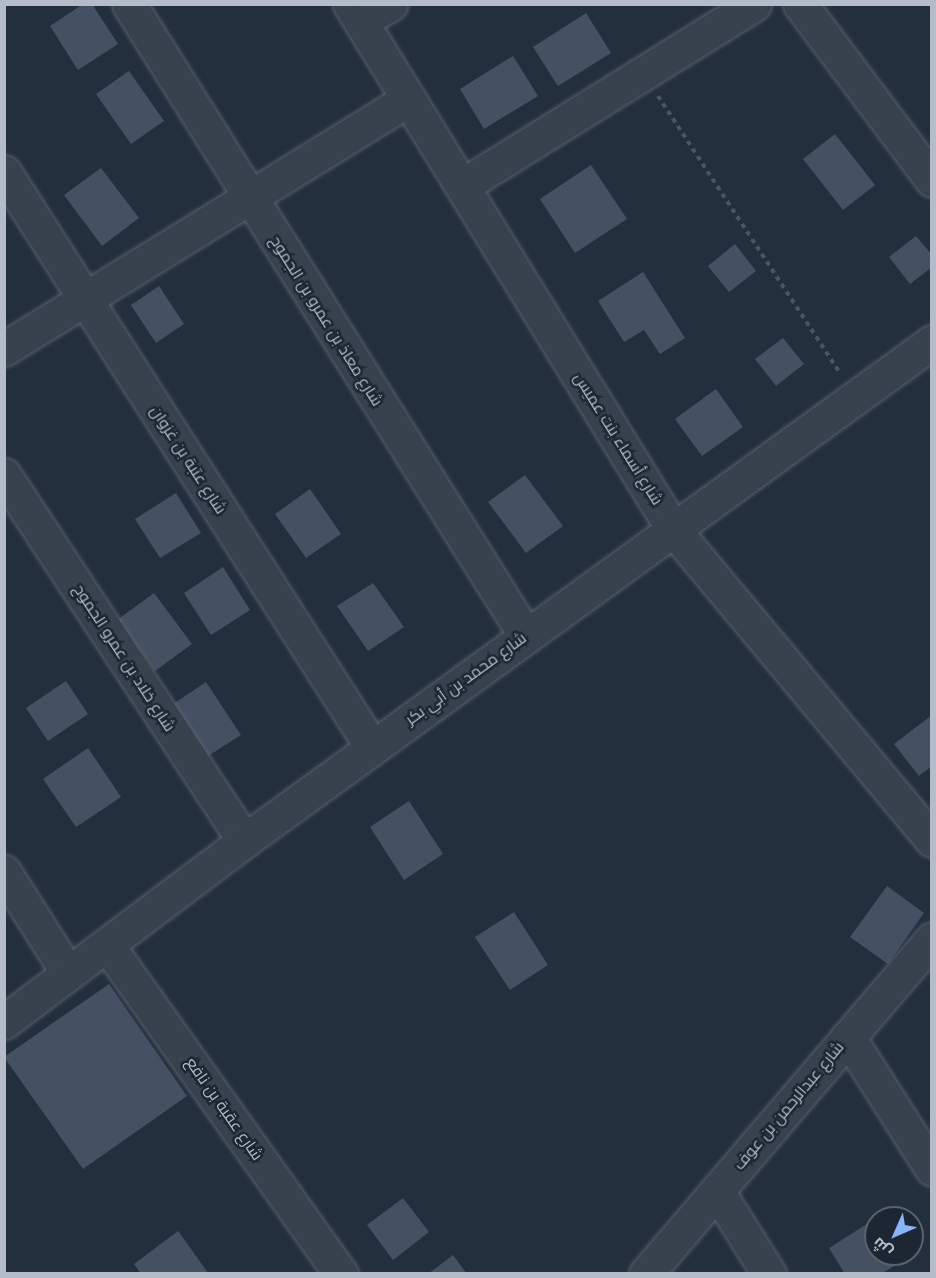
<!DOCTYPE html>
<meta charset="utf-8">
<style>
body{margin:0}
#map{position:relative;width:936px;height:1278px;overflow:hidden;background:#242f3e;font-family:"Fira Sans",Cairo,sans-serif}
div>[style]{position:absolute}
.building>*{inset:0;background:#455162}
.path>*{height:4px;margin-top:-2px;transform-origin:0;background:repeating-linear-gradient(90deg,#44595c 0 4.5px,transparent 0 9px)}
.roads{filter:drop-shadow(0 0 2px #565f6c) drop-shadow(0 0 2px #565f6c)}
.minor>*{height:33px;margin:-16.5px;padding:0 16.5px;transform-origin:16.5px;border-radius:16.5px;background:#38414e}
span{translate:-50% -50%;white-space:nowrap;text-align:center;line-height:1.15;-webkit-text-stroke:5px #1d2633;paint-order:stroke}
.street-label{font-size:16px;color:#b4bcc9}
.frame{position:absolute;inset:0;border:6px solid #b4bcc9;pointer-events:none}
.north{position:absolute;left:864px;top:1206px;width:60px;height:60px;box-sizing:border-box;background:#1d2633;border:2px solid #59626f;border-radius:50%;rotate:225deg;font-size:16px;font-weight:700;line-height:24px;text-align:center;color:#b4bcc9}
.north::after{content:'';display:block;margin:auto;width:21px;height:27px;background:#8ab4f8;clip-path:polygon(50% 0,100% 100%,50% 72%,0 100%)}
</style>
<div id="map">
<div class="building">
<i style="clip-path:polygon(83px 4px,92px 4px,118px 44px,78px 70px,50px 26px)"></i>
<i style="clip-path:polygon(586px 13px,611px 53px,558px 86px,533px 47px)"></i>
<i style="clip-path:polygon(513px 56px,538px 96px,484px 129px,460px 89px)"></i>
<i style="clip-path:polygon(129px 71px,164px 121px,131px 144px,96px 94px)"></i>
<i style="clip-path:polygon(835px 134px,875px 185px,843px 210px,803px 159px)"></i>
<i style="clip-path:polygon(591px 165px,627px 219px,575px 253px,540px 199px)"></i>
<i style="clip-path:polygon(101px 168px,139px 218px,102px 246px,64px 195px)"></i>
<i style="clip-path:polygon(916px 236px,932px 255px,932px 267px,910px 284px,889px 257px)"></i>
<i style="clip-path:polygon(735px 244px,756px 271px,729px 292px,708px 266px)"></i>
<i style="clip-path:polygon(643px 272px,685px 338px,660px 354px,644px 330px,624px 342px,598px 301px)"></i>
<i style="clip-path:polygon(159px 286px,184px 324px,156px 343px,131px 305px)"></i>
<i style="clip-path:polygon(783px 338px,804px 364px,776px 386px,755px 359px)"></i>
<i style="clip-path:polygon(716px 389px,743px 427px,702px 456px,675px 419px)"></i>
<i style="clip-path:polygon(525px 475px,563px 526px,526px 553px,488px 502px)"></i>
<i style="clip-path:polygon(310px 489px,341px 534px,306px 558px,275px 514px)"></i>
<i style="clip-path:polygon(176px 493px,201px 533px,160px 558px,135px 519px)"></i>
<i style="clip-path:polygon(223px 567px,250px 610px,211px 635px,184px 593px)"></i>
<i style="clip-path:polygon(373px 583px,404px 627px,368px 651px,337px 606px)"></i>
<i style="clip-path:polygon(154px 593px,192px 644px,155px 671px,117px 620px)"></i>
<i style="clip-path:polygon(66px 681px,88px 714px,48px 741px,26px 708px)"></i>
<i style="clip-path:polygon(206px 682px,241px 735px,202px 760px,167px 708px)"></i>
<i style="clip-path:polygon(932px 715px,932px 766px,919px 776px,894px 744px)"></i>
<i style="clip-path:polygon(88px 748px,121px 797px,76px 827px,43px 779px)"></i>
<i style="clip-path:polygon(409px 801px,443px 854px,404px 880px,370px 827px)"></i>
<i style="clip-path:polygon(887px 886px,924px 913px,888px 964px,850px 937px)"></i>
<i style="clip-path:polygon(514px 912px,548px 965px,510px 990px,475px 937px)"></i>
<i style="clip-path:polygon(109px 984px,187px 1096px,83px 1169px,4px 1057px)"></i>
<i style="clip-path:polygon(403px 1198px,429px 1232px,393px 1260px,367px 1225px)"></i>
<i style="clip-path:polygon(867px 1224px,876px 1238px,876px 1254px,886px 1254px,894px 1266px,881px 1274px,845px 1274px,829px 1248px)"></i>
<i style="clip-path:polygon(178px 1231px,209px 1274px,141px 1274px,134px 1264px)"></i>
<i style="clip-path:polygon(453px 1255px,467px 1274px,428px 1274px)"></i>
</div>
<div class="path">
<i style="left:658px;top:96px;width:331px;rotate:56.7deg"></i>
</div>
<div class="roads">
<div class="minor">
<i style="left:129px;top:4px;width:746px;rotate:57.86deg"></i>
<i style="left:350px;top:4px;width:616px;rotate:58.4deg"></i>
<i style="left:673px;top:529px;width:405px;rotate:50.2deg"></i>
<i style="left:800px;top:4px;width:220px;rotate:53.1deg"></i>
<i style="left:361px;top:21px;width:34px;rotate:-30deg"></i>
<i style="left:4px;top:172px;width:683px;rotate:57.38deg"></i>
<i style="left:462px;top:186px;width:344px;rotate:-31.9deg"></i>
<i style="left:4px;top:349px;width:475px;rotate:-31.7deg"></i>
<i style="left:4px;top:475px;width:438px;rotate:56.7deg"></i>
<i style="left:4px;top:872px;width:120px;rotate:57.6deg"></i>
<i style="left:107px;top:945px;width:404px;rotate:54.6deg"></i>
<i style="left:4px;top:1022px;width:301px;rotate:-37deg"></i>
<i style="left:244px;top:841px;width:850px;rotate:-35.95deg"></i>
<i style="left:848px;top:1037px;width:156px;rotate:57.5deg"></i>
<i style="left:717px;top:1191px;width:98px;rotate:57.9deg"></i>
<i style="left:646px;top:1274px;width:440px;rotate:-49.5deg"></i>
</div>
</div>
<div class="street-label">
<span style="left:326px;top:321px;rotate:58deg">شارع معاذ بن عمرو بن الجموح</span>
<span style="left:618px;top:439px;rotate:58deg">شارع أسماء بنت عميس</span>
<span style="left:188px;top:460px;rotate:57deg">شارع عتبة بن غزوان</span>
<span style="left:124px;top:658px;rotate:57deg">شارع خلاد بن عمرو الجموح</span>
<span style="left:466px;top:679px;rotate:-36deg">شارع محمد بن أبي بكر</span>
<span style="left:789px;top:1106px;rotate:-50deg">شارع عبدالرحمن بن عوف</span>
<span style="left:224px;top:1109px;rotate:55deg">شارع عقبة بن نافع</span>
</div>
<div class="frame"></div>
<div class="north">ش</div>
</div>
